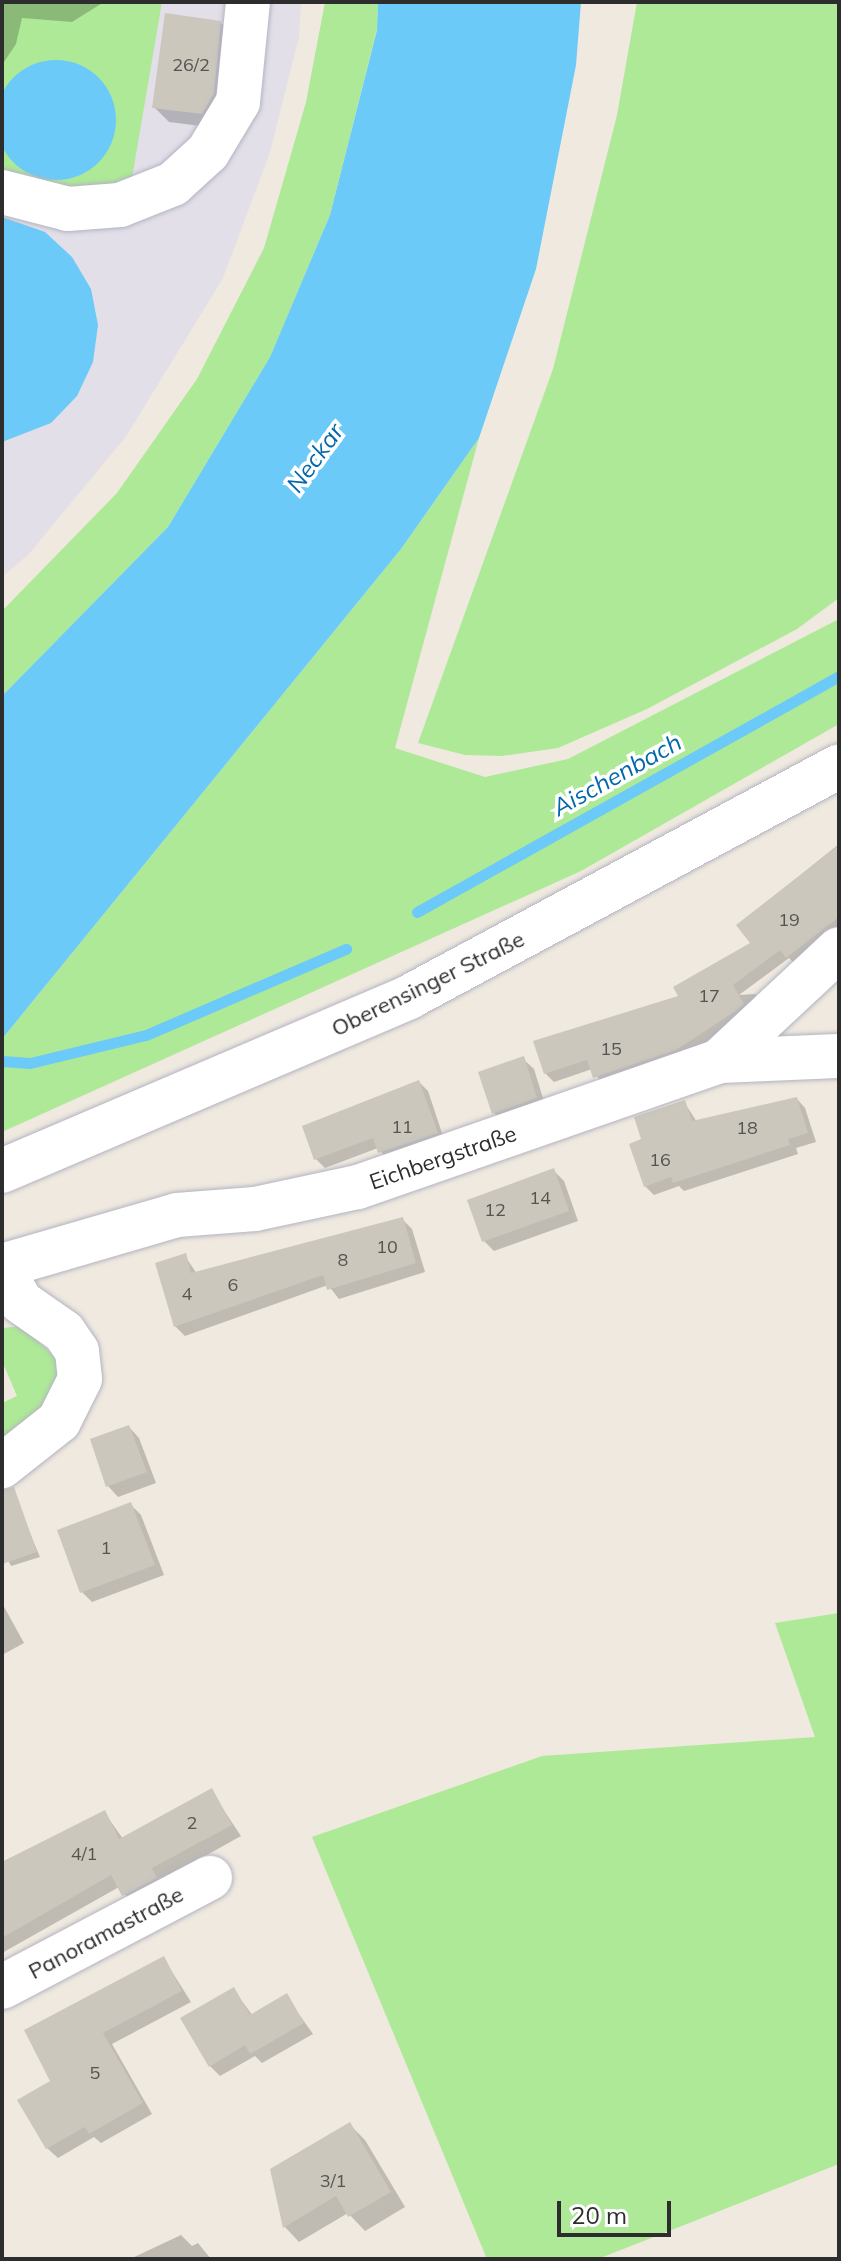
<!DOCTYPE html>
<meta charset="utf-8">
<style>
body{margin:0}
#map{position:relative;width:841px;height:2261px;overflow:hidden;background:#efe9df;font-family:Mulish,sans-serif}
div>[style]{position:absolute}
.industrial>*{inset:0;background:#e2dfe8}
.green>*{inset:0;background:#aee997}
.water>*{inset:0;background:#6bcaf8}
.round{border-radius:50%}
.shadow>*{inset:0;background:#0003}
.stream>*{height:11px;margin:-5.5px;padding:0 5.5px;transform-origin:5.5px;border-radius:5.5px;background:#6bcaf8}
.building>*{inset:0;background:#cbc7bd}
.roads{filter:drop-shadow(0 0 2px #b3b4c1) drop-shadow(0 0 2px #b3b4c1)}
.minor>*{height:44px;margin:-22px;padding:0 22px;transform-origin:22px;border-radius:22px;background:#fff}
span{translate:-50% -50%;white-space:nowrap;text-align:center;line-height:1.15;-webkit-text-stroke:7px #fff;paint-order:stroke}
.number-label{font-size:18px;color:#545451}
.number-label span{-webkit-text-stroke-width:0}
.street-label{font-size:22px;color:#2d2d2d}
.water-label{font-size:24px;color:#0367ab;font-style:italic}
.frame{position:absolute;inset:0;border:4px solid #2d2d2d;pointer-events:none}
.scale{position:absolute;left:557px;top:2201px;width:114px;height:36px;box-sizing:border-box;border:4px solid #2d2d2d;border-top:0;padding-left:10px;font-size:24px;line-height:28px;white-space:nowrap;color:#2d2d2d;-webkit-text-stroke:6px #fff;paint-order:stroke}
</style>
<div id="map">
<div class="industrial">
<i style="clip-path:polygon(2px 2px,301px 2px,299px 37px,270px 152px,223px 278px,127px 435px,29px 554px,2px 577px)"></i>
</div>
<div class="green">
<i style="clip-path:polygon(2px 2px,162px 2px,132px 178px,116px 195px,2px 177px)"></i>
<i style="clip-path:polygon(325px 2px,378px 2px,377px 29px,330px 215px,270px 357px,168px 527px,2px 696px,2px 611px,117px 493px,197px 379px,264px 248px,306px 102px)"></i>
<i style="clip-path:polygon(637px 2px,839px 2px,839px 598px,797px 629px,647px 709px,558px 748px,502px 756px,465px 755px,418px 743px,553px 369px,617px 115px)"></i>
<i style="clip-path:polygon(479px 438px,395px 748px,485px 777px,568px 759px,839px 619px,839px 724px,581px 871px,2px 1132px,2px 1039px,401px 549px)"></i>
<i style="clip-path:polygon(22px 1326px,58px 1360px,57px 1382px,46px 1403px,2px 1443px,2px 1403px,17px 1396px,2px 1361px,2px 1328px)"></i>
<i style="clip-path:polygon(839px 1613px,839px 2164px,598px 2259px,487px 2259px,312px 1837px,542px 1756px,815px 1737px,775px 1623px)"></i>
</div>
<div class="water">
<i style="clip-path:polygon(378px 2px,581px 2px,576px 65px,536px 269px,479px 438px,401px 549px,2px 1039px,2px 696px,168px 527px,270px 357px,330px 215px,377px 30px)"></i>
<i class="round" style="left:-4px;top:60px;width:120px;height:120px"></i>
<i style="clip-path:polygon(2px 217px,45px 232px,72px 257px,91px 289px,98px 325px,93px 362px,77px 396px,51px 423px,2px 442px)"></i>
</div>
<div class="shadow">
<i style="clip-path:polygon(2px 2px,104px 2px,72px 22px,22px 18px,16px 44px,2px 65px)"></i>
<i style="clip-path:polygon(220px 22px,235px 37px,217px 128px,169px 122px,154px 107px)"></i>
<i style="clip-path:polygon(839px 844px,839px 936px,796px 965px,789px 958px,739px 995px,755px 994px,763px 1002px,703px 1047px,604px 1086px,592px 1069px,554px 1082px,545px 1073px,681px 997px,753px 944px,738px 925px)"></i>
<i style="clip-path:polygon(523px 1059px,534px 1069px,546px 1108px,504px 1123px,494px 1113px)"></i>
<i style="clip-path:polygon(419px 1082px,428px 1091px,445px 1142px,389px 1161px,378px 1148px,325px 1168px,316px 1159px)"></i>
<i style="clip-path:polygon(797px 1099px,805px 1108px,816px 1142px,796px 1148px,798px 1154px,684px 1191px,679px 1186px,654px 1195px,645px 1186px,644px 1141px,684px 1102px,697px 1122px)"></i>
<i style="clip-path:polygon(554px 1171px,564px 1181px,578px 1221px,494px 1251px,484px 1241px)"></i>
<i style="clip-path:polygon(402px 1219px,412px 1229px,425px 1272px,339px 1299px,328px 1285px,185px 1336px,175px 1326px,185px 1256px,197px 1274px)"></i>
<i style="clip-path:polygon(129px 1427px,139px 1438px,156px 1483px,118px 1497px,108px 1486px,93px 1440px)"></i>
<i style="clip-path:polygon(130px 1504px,141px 1515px,164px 1575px,92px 1602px,82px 1592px)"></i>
<i style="clip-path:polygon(24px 1519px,40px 1557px,11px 1566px,2px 1549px,2px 1527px)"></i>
<i style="clip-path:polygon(2px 1603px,24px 1643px,2px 1655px)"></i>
<i style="clip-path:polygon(211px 1791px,241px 1836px,162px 1880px,134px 1906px,119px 1887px,2px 1953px,2px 1862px,104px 1812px,123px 1839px)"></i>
<i style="clip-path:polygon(164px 1959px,191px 2002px,112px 2044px,152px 2114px,101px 2143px,94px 2137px,58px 2158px,47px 2148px,52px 2082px)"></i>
<i style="clip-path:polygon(233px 1989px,253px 2016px,286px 1996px,313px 2034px,262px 2063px,255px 2056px,220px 2076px,210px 2066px)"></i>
<i style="clip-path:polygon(350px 2125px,365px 2140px,405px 2207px,365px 2231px,348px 2213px,299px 2242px,285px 2227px,273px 2170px)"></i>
<i style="clip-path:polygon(181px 2235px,192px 2246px,198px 2243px,211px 2259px,130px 2259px)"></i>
</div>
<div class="stream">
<i style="left:417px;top:912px;width:484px;rotate:-29.2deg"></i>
<i style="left:2px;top:1061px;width:28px;rotate:4deg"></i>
<i style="left:30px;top:1063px;width:119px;rotate:-13.6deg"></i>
<i style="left:146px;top:1035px;width:218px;rotate:-23.3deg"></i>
</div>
<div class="building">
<i style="clip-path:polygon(165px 13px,221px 21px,214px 94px,202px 114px,152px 108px)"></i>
<i style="clip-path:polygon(839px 845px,839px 917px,786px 958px,780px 950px,733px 985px,744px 1004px,737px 1010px,676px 1050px,593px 1078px,587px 1060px,544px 1074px,533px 1041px,678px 996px,673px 987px,750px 943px,736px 925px)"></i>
<i style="clip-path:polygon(524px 1056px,537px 1098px,492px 1114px,478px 1072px)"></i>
<i style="clip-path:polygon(419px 1080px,438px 1133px,378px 1153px,373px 1138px,314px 1160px,302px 1126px)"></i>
<i style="clip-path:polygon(797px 1097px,808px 1133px,788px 1139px,790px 1145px,673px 1183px,671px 1177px,644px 1187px,629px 1144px,641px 1139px,634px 1117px,685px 1100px,692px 1121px)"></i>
<i style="clip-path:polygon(554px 1168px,569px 1211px,482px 1242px,467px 1200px)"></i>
<i style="clip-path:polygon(403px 1217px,416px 1263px,327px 1290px,323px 1275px,174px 1327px,155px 1263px,186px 1253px,191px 1273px)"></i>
<i style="clip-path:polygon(129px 1425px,147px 1472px,106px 1487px,90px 1439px)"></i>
<i style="clip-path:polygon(14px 1487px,37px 1552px,2px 1564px,2px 1490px)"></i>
<i style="clip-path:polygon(131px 1502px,155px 1565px,80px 1593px,57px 1530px)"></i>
<i style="clip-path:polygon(212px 1788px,232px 1825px,152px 1868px,157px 1878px,122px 1896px,111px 1875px,2px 1938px,2px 1862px,105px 1810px,119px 1839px)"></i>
<i style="clip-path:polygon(164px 1956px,182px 1991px,103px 2033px,143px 2103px,89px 2134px,85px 2127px,46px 2149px,17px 2100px,50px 2081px,24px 2030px)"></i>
<i style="clip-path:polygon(234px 1987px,250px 2015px,287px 1993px,304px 2023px,250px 2054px,245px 2045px,209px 2067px,180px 2018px)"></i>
<i style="clip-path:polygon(350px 2122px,391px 2192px,348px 2217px,336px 2196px,283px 2228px,270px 2169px)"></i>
</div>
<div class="roads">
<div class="minor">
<i style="left:2px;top:192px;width:68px;rotate:14.4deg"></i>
<i style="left:68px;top:209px;width:52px;rotate:-4.4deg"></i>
<i style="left:120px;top:205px;width:57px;rotate:-21.6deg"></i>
<i style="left:173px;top:184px;width:47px;rotate:-42.4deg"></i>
<i style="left:208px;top:152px;width:58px;rotate:-59deg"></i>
<i style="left:238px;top:102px;width:100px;rotate:-84.3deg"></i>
<i style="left:719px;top:1061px;width:120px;rotate:-2.4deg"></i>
<i style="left:2px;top:1171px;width:443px;rotate:-23.1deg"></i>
<i style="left:409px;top:997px;width:488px;rotate:-28.2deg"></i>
<i style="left:2px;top:1266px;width:182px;rotate:-16.2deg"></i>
<i style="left:177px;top:1215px;width:78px;rotate:-4.4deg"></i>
<i style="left:255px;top:1209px;width:105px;rotate:-12.1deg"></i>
<i style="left:358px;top:1187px;width:382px;rotate:-19.2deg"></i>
<i style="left:719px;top:1061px;width:164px;rotate:-43deg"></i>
<i style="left:2px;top:1269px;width:38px;rotate:60deg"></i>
<i style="left:21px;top:1302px;width:52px;rotate:34.9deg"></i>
<i style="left:64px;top:1332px;width:23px;rotate:56deg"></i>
<i style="left:77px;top:1351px;width:28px;rotate:84deg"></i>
<i style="left:80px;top:1379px;width:47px;rotate:116.6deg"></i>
<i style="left:59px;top:1421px;width:73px;rotate:141.7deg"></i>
<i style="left:2px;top:1987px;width:235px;rotate:-27.7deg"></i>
</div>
</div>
<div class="number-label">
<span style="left:191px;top:65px">26/2</span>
<span style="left:789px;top:920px">19</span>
<span style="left:709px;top:996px">17</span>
<span style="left:611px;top:1049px">15</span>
<span style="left:402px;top:1127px">11</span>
<span style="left:747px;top:1128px">18</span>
<span style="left:660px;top:1160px">16</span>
<span style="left:540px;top:1198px">14</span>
<span style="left:495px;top:1210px">12</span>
<span style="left:387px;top:1247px">10</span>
<span style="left:343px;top:1260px">8</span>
<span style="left:233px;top:1285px">6</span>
<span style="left:187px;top:1294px">4</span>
<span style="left:106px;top:1548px">1</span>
<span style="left:192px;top:1823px">2</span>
<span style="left:84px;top:1854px">4/1</span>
<span style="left:95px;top:2073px">5</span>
<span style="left:333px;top:2181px">3/1</span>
</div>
<div class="street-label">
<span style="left:428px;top:984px;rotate:-26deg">Oberensinger Straße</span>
<span style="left:443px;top:1158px;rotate:-19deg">Eichbergstraße</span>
<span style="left:106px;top:1933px;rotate:-28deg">Panoramastraße</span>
</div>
<div class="water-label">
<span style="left:315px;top:458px;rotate:-54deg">Neckar</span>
<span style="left:617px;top:775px;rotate:-29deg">Aischenbach</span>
</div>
<div class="frame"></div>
<div class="scale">20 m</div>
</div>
